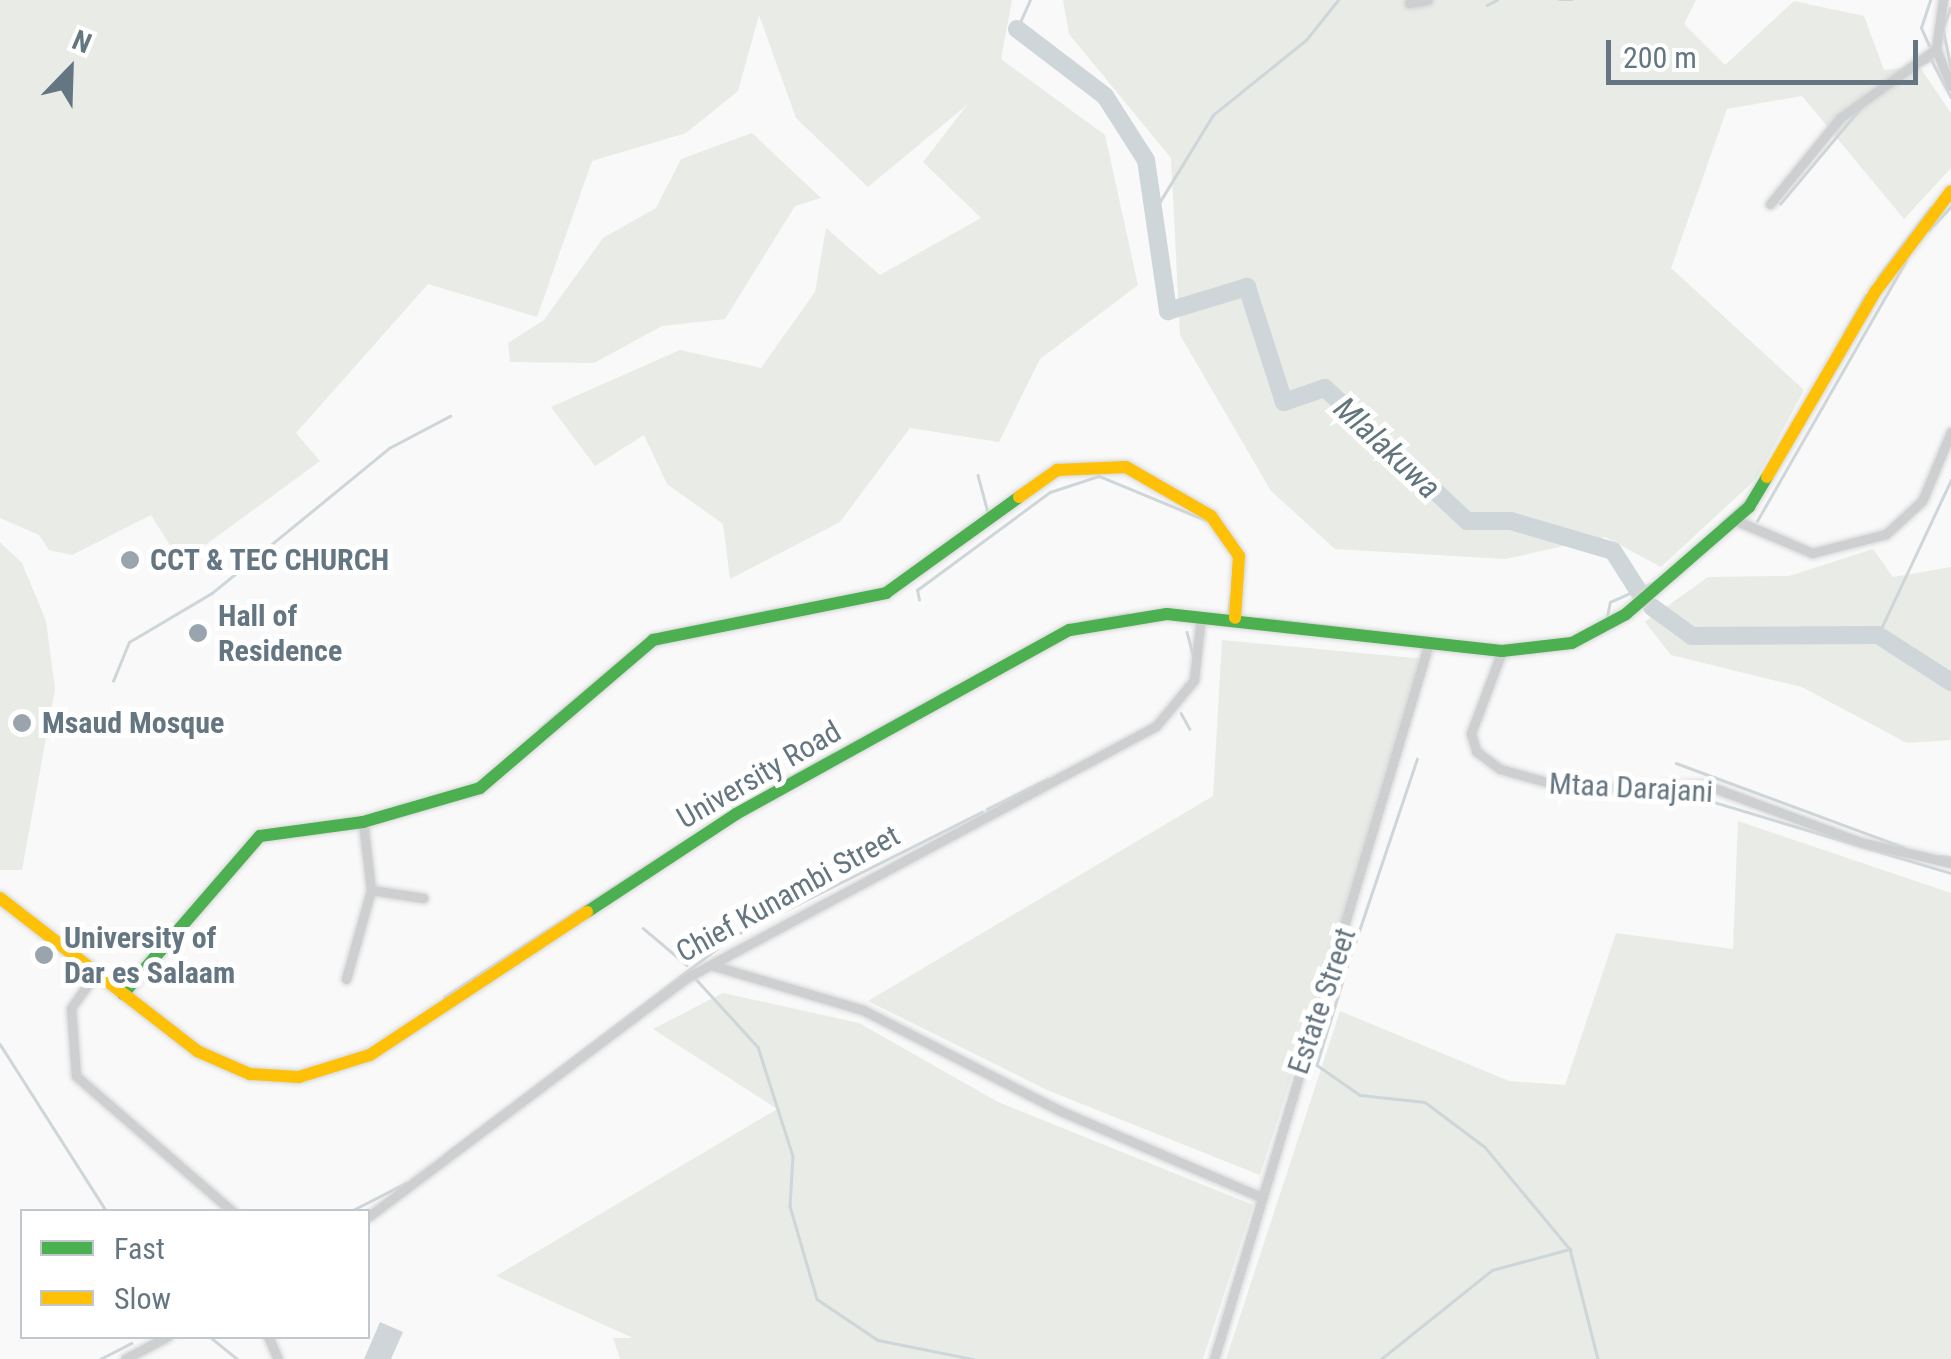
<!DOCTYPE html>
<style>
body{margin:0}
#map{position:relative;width:1951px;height:1359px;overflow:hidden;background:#f9f9f9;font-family:"Roboto Condensed",sans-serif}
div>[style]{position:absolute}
.green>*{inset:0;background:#e8ebe6}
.water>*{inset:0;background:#ced6d9}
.stream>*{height:2.5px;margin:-1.25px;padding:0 1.25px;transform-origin:1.25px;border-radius:1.25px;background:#ced6d9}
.river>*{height:18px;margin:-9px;padding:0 9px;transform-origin:9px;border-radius:9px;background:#ced6d9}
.roads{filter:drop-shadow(0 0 2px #d5d6d7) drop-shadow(0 0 2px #d5d6d7)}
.street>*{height:9px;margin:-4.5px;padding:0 4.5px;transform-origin:4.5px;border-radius:4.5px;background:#cecfd0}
.fast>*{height:12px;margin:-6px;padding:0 6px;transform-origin:6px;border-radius:6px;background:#4caf50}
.slow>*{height:12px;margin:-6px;padding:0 6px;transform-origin:6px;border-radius:6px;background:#ffc107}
.dots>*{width:28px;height:28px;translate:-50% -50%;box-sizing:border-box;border:5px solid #fff;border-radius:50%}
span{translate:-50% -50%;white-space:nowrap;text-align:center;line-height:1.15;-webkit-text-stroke:10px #fff;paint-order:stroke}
.poi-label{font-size:30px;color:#657683;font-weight:700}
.left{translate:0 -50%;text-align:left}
.street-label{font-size:30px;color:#657683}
.water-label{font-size:32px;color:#60757c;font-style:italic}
.legend{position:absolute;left:20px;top:1209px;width:350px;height:130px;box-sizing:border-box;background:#fff;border:2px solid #c1c8cd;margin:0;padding:12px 18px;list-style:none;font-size:30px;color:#657683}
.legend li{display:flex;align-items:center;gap:20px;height:50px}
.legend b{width:50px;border:2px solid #c1c8cd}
.north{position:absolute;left:20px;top:20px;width:100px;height:100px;-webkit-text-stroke:8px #fff;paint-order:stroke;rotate:23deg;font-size:28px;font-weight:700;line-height:40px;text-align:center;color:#657683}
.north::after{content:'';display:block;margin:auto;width:35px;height:45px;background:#657683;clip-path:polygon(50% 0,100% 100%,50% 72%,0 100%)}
.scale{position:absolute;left:1606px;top:40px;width:312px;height:45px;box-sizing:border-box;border:5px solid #657683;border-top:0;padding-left:12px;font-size:30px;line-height:35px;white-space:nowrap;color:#657683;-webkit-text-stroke:8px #fff;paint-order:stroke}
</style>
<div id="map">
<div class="green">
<i style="clip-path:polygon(0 0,1012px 0,1001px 59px,1105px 135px,1138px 285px,1040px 359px,999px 442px,910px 428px,840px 522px,730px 579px,723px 524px,667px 484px,644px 435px,595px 466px,551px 407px,680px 350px,761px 368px,815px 292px,826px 228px,880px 275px,981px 218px,923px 162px,968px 104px,868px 187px,796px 118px,759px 15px,738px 91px,686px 133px,592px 161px,537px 317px,428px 284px,296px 433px,320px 461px,181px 563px,151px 515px,72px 555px,49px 550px,39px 535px,0 518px)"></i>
<i style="clip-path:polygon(1063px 0,1696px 0,1684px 24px,1725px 65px,1794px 1px,1864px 16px,1884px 70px,1919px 66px,1951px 113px,1951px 168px,1904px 219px,1802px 96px,1727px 109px,1671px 268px,1804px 390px,1756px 479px,1661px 567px,1605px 537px,1505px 559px,1335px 549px,1271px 491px,1180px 335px,1171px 158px,1069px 34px)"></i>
<i style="clip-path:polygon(752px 133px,821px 198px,795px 206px,725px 319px,662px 326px,594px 363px,510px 362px,508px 343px,544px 320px,603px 238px,656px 208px,681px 159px)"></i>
<i style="clip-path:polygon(0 542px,22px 563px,46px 621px,55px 689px,22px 870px,0 870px)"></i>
<i style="clip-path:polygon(1873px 549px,1893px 577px,1951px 567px,1951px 740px,1907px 743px,1802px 687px,1671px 655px,1645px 622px,1708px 577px,1789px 576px)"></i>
<i style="clip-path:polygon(1222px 640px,1425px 659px,1260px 1175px,1047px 1090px,868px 1001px,1213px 796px)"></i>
<i style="clip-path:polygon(1738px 821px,1951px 893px,1951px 1359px,1226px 1359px,1340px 1011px,1509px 1081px,1565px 1085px,1616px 933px,1733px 949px)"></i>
<i style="clip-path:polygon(723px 993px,859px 1023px,998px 1102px,1253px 1205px,1203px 1359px,620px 1359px,613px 1338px,633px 1338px,496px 1276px,777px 1109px,653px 1029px)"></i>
</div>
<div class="water">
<i style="clip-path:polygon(380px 1322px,403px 1332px,391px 1359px,364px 1359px)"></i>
</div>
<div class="stream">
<i style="left:1559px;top:0;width:13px"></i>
<i style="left:1487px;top:5px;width:11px;rotate:-27deg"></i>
<i style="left:1951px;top:8px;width:22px;rotate:111deg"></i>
<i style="left:1943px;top:29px;width:40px;rotate:78deg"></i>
<i style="left:1017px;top:29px;width:32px;rotate:-66deg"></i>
<i style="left:1929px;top:46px;width:20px;rotate:-114deg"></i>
<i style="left:1921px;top:28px;width:29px;rotate:-72deg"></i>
<i style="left:1922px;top:64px;width:10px;rotate:-29deg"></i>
<i style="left:1931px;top:59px;width:43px;rotate:62.2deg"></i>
<i style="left:1780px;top:204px;width:123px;rotate:-50deg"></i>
<i style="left:1148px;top:221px;width:124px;rotate:-58.5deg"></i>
<i style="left:1213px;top:115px;width:119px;rotate:-38.9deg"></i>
<i style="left:1306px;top:40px;width:51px;rotate:-51.3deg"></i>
<i style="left:1928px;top:231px;width:34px;rotate:-47deg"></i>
<i style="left:1878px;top:277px;width:86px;rotate:-53deg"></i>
<i style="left:1844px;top:333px;width:43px;rotate:-60.4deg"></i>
<i style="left:978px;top:475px;width:38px;rotate:75deg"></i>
<i style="left:1757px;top:521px;width:300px;rotate:-60.2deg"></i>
<i style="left:1720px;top:524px;width:38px;rotate:-42deg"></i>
<i style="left:919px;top:600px;width:10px;rotate:-101deg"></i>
<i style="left:917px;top:590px;width:165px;rotate:-36.4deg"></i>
<i style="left:1050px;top:492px;width:52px;rotate:-18.1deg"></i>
<i style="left:1099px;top:476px;width:116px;rotate:22.4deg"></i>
<i style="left:1228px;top:614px;width:17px;rotate:-83deg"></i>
<i style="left:1607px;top:617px;width:15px;rotate:-79deg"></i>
<i style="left:1610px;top:602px;width:49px;rotate:-24deg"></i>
<i style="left:1260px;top:618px;width:142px;rotate:6.5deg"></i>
<i style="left:1081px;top:622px;width:47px;rotate:-9.9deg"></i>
<i style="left:1187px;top:632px;width:24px;rotate:75deg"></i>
<i style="left:659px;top:633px;width:120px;rotate:-11.5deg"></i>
<i style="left:1878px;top:635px;width:171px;rotate:-64.8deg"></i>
<i style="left:113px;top:681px;width:42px;rotate:-67.7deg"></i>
<i style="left:129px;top:642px;width:96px;rotate:-30.6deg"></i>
<i style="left:212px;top:593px;width:229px;rotate:-39.3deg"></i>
<i style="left:389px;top:448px;width:69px;rotate:-27.7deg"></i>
<i style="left:1181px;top:713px;width:18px;rotate:61deg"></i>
<i style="left:539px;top:729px;width:126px;rotate:-40.2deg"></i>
<i style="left:1676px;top:763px;width:242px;rotate:20.3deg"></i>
<i style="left:777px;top:784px;width:202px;rotate:-28.7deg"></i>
<i style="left:1684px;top:793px;width:279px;rotate:16.7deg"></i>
<i style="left:987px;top:809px;width:67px;rotate:-26.6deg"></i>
<i style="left:1940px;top:856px;width:11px;rotate:5deg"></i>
<i style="left:643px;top:928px;width:57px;rotate:40.1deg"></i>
<i style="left:1355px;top:943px;width:194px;rotate:-71.4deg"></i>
<i style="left:1351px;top:955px;width:115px;rotate:107.2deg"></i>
<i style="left:1317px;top:1065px;width:52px;rotate:34.9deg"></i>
<i style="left:1360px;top:1095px;width:65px;rotate:6.1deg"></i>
<i style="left:1425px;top:1102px;width:75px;rotate:36.9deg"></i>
<i style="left:1485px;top:1147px;width:133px;rotate:50.2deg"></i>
<i style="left:1570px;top:1249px;width:114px;rotate:75.7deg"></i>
<i style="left:696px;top:979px;width:92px;rotate:47.6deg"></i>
<i style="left:758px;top:1047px;width:114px;rotate:72.2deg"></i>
<i style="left:793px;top:1156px;width:50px;rotate:93.4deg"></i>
<i style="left:790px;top:1206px;width:97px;rotate:73.8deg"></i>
<i style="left:817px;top:1299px;width:73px;rotate:33.9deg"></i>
<i style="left:878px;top:1340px;width:97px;rotate:11.3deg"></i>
<i style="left:444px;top:997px;width:292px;rotate:-33deg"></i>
<i style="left:0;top:1044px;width:199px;rotate:57.5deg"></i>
<i style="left:444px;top:1155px;width:363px;rotate:-37.1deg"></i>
<i style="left:734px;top:936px;width:277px;rotate:-26.6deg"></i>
<i style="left:349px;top:1212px;width:64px;rotate:-27deg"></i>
<i style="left:209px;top:1336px;width:36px;rotate:39deg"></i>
<i style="left:100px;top:1359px;width:35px;rotate:-27deg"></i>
<i style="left:1381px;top:1359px;width:142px;rotate:-38.7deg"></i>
<i style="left:1492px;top:1270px;width:81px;rotate:-15.1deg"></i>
</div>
<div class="river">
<i style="left:1017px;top:29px;width:111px;rotate:37.3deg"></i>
<i style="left:1105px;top:96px;width:76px;rotate:57.4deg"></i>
<i style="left:1146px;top:160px;width:153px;rotate:81.7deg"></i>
<i style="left:1168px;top:311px;width:83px;rotate:-16.9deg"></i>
<i style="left:1247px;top:287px;width:121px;rotate:72.2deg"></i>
<i style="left:1284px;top:402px;width:43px;rotate:-18.9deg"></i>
<i style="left:1325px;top:388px;width:195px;rotate:43.1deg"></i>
<i style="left:1467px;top:521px;width:44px"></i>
<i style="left:1511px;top:521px;width:106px;rotate:16.4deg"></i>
<i style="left:1613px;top:551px;width:52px;rotate:57.5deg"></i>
<i style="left:1652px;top:607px;width:49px;rotate:35.9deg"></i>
<i style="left:1692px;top:636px;width:186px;rotate:-0.3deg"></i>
<i style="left:1878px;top:635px;width:87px;rotate:32.8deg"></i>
</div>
<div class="roads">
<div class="street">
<i style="left:1943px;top:0;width:49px;rotate:98.1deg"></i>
<i style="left:1936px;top:49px;width:40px;rotate:68deg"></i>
<i style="left:1409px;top:3px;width:19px;rotate:-9deg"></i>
<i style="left:1770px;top:204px;width:111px;rotate:-50.9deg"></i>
<i style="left:1840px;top:118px;width:118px;rotate:-35.7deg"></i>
<i style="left:1737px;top:521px;width:82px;rotate:23.1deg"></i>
<i style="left:1812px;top:553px;width:76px;rotate:-14.4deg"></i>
<i style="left:1886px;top:534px;width:49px;rotate:-42.5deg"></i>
<i style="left:1922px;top:501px;width:75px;rotate:-67.2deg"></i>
<i style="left:1502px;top:651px;width:88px;rotate:110.7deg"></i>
<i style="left:1471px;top:733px;width:19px;rotate:74deg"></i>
<i style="left:1476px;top:751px;width:30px;rotate:37deg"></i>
<i style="left:1500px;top:769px;width:74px;rotate:15.7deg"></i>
<i style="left:1571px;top:789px;width:135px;rotate:-1.7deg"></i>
<i style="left:1706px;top:785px;width:164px;rotate:20.3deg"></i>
<i style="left:1860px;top:842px;width:93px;rotate:13deg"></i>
<i style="left:371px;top:890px;width:53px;rotate:8.7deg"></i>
<i style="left:711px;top:965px;width:159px;rotate:16.5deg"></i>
<i style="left:863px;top:1010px;width:219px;rotate:27.1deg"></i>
<i style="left:1058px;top:1110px;width:219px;rotate:23.2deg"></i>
<i style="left:96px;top:973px;width:43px;rotate:125.5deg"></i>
<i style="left:71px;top:1008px;width:68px;rotate:85.8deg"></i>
<i style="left:76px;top:1076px;width:208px;rotate:40.9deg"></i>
<i style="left:346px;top:979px;width:92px;rotate:-74.3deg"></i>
<i style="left:371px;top:890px;width:68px;rotate:-96.7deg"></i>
<i style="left:368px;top:1217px;width:398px;rotate:-36.9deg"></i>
<i style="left:686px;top:978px;width:533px;rotate:-28.2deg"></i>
<i style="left:1156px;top:726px;width:60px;rotate:-50.4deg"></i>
<i style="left:1194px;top:680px;width:64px;rotate:-83.8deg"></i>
<i style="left:268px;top:1336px;width:25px;rotate:67deg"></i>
<i style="left:125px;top:1359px;width:49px;rotate:-28.1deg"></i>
<i style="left:1214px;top:1359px;width:748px;rotate:-73.29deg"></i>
</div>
<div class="fast">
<i style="left:587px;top:912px;width:178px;rotate:-33.3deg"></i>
<i style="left:736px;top:814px;width:381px;rotate:-28.9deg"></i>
<i style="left:1070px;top:630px;width:98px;rotate:-9.4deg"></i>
<i style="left:1167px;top:614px;width:337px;rotate:6.3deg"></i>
<i style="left:1502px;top:651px;width:70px;rotate:-6.5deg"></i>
<i style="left:1572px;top:643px;width:61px;rotate:-28.2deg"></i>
<i style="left:1626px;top:614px;width:163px;rotate:-41deg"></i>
<i style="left:1749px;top:507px;width:35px;rotate:-59deg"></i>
<i style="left:123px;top:994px;width:209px;rotate:-49.1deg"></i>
<i style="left:260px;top:836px;width:104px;rotate:-7.7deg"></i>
<i style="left:363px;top:822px;width:122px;rotate:-16.2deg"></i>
<i style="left:480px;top:788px;width:228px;rotate:-40.5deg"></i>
<i style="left:653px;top:640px;width:238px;rotate:-11.4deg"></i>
<i style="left:886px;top:593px;width:164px;rotate:-35.8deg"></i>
</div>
<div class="slow">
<i style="left:1767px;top:477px;width:214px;rotate:-59.7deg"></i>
<i style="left:1875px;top:292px;width:126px;rotate:-53deg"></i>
<i style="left:1019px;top:497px;width:47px;rotate:-35.4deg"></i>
<i style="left:1057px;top:470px;width:69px;rotate:-2.5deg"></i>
<i style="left:1126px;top:467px;width:98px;rotate:30deg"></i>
<i style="left:1211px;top:516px;width:49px;rotate:55deg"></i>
<i style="left:1239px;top:556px;width:62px;rotate:93.7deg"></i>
<i style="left:0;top:898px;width:249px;rotate:37.8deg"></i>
<i style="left:197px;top:1051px;width:58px;rotate:23.5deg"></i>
<i style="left:250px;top:1074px;width:49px;rotate:3.5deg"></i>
<i style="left:299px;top:1077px;width:74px;rotate:-17.2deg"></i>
<i style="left:370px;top:1055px;width:260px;rotate:-33.4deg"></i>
</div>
</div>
<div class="dots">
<i style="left:130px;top:560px;background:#99a4ac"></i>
<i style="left:198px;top:633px;background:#99a4ac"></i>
<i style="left:22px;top:723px;background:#99a4ac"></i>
<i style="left:44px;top:955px;background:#99a4ac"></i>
</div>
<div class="poi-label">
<span class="left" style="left:150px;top:560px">CCT &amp; TEC CHURCH</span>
<span class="left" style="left:218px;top:633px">Hall of<br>Residence</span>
<span class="left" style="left:42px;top:723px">Msaud Mosque</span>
<span class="left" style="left:64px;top:955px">University of<br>Dar es Salaam</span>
</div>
<div class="street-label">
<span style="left:759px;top:775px;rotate:-30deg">University Road</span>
<span style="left:1631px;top:788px;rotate:3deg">Mtaa Darajani</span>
<span style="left:788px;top:894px;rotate:-29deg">Chief Kunambi Street</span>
<span style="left:1322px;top:1001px;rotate:-71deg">Estate Street</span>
</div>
<div class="water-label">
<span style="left:1387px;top:448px;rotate:43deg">Mlalakuwa</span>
</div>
<ul class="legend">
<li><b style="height:12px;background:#4caf50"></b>Fast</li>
<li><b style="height:12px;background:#ffc107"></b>Slow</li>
</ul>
<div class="north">N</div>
<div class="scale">200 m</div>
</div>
